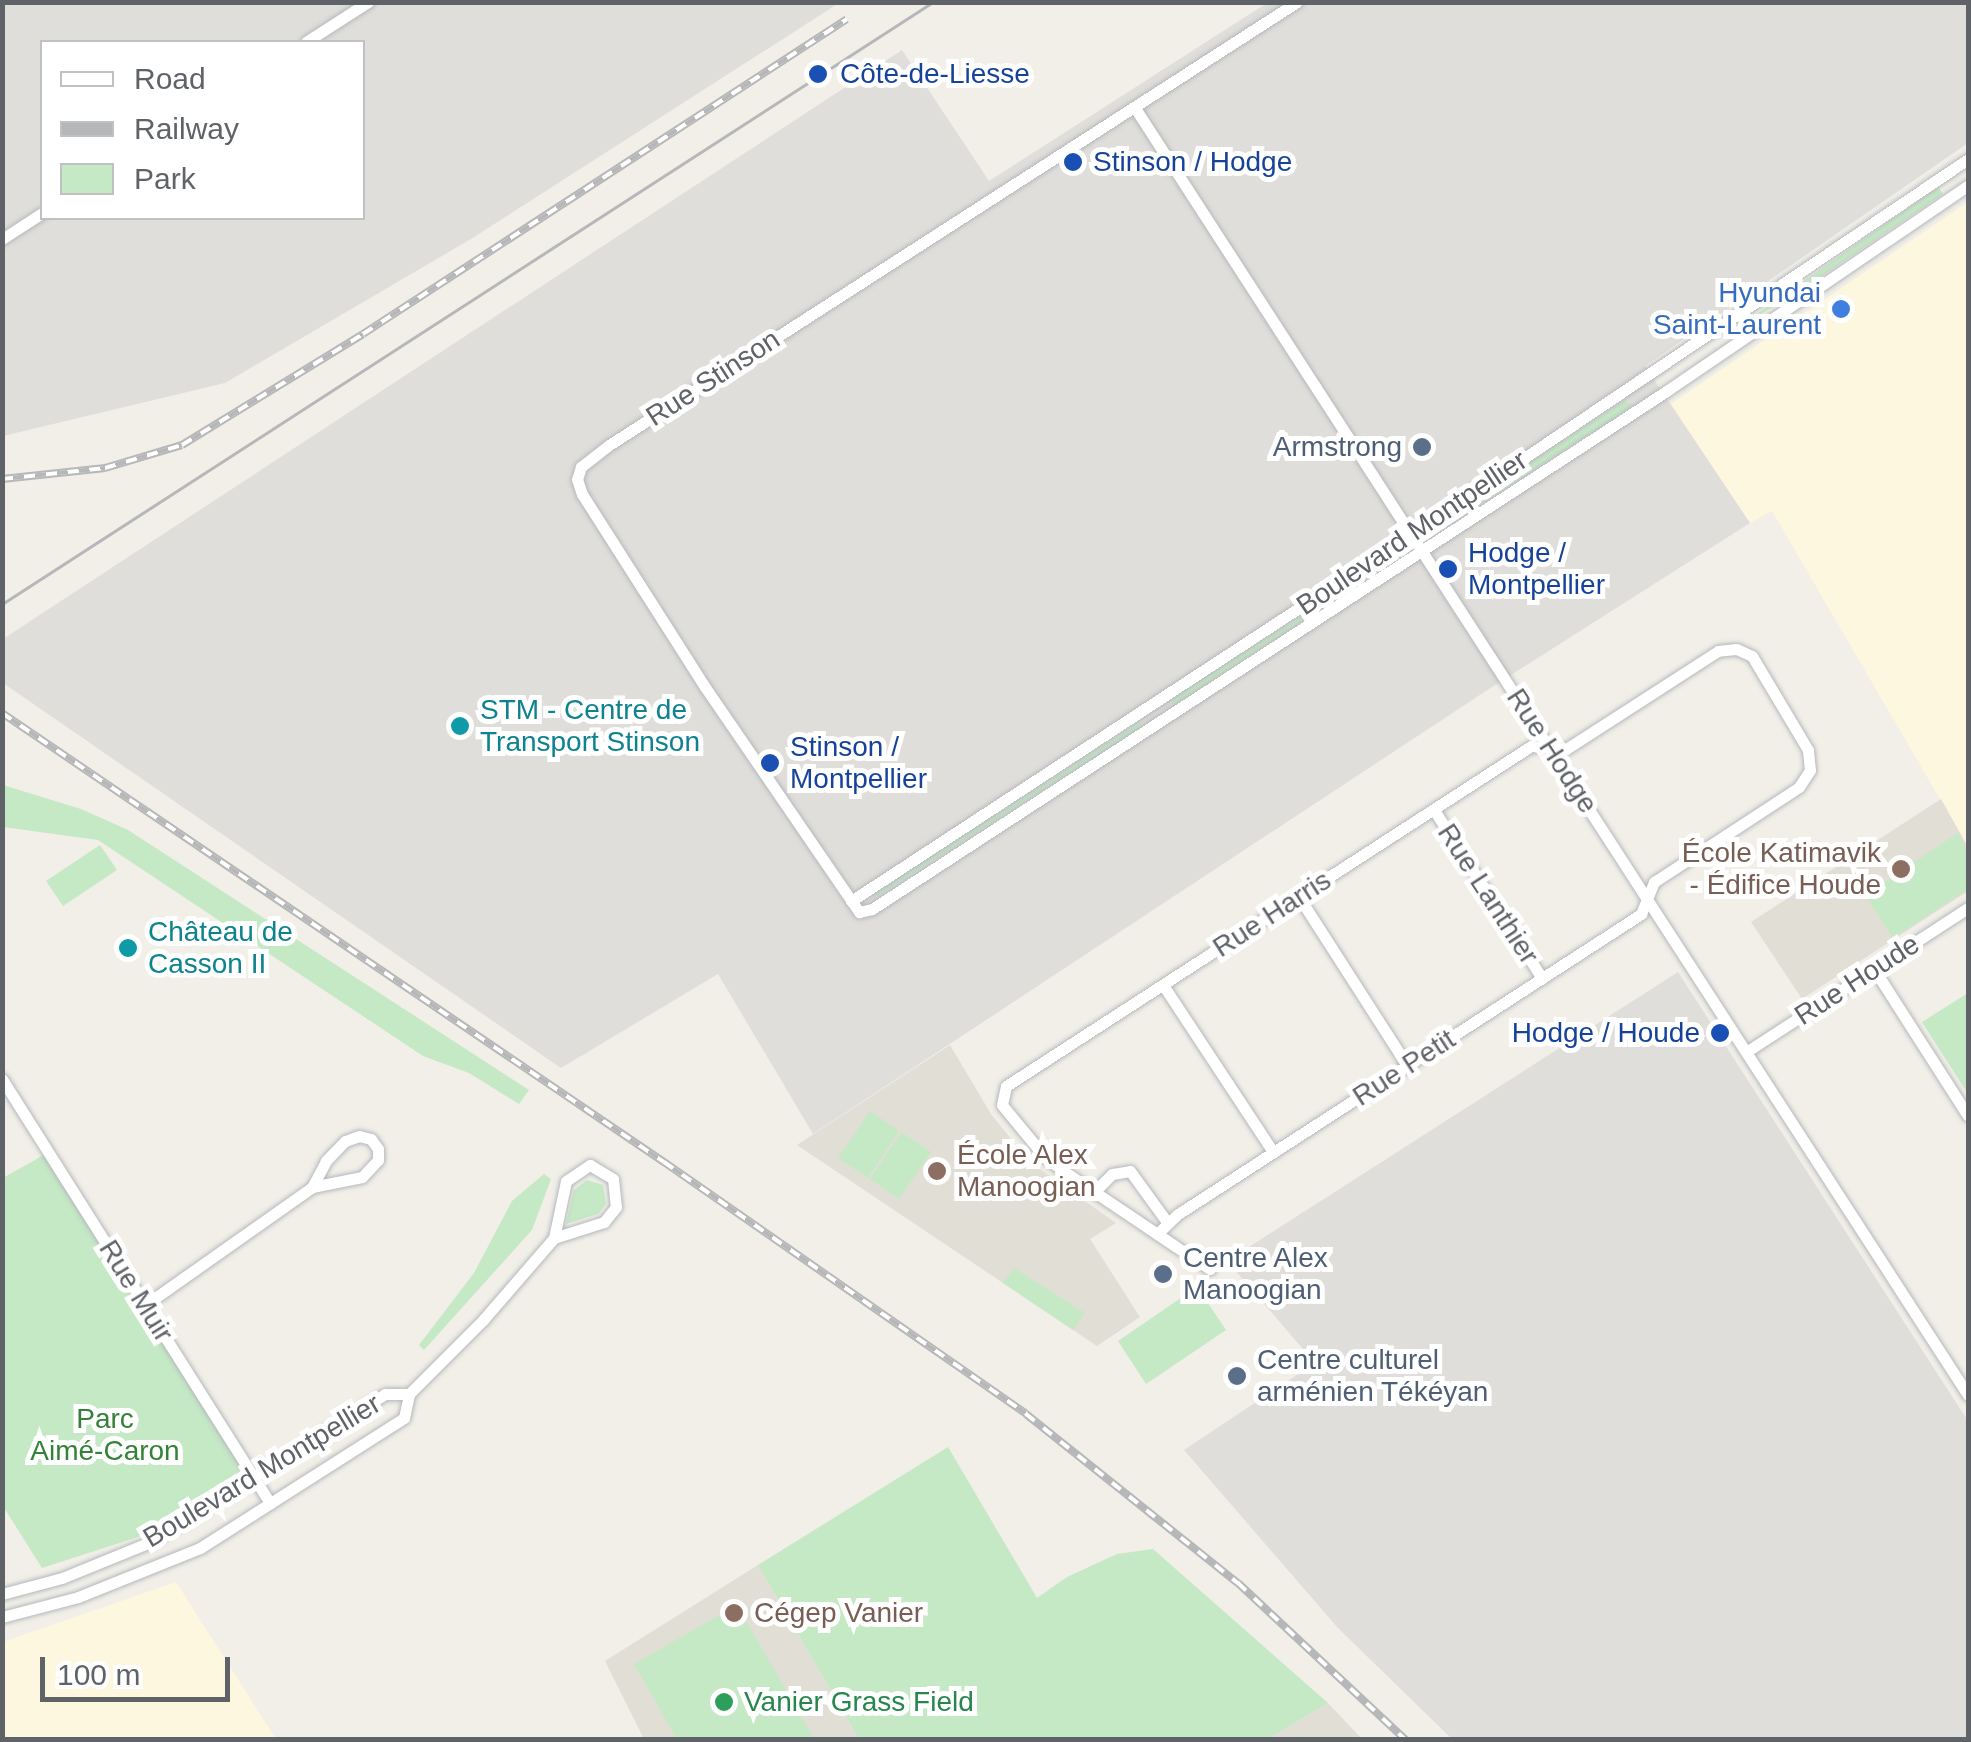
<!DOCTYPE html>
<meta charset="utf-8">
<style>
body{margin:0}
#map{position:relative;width:1971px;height:1742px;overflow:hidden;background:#f1efe8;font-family:Arial,sans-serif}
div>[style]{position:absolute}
.commercial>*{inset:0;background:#fef7e0}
.industrial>*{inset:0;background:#e0deda}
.education>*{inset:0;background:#e1ded6}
.green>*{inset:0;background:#c5e8c5}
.roads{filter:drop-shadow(0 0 2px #b5b8bc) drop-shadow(0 0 2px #b5b8bc)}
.minor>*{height:11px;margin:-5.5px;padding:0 5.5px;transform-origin:5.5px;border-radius:5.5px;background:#fff}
.tram>*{height:2.5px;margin:-1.25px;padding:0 1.25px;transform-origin:1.25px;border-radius:1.25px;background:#b6b7b8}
.rail>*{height:8px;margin-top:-4px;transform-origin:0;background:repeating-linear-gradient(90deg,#fff 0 11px,#b6b7b8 0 22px);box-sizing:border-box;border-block:2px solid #b6b7b8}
.dots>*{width:28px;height:28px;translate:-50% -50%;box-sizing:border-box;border:5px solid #fff;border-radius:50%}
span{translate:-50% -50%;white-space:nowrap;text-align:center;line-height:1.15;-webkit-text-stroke:10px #fff;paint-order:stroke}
.transit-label{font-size:28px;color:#164399}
.left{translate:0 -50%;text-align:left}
.right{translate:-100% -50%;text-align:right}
.shop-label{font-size:28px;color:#366cbe}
.street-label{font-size:28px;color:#5f6368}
.service-label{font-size:28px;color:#4e5e75}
.culture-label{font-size:28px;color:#0d838f}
.education-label{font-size:28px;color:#785e54}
.park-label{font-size:28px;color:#348238}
.leisure-label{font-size:28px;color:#27864d}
.frame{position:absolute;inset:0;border:5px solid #5f6368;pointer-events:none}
.legend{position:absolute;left:40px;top:40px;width:325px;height:180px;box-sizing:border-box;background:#fff;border:2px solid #bfc1c3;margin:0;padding:12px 18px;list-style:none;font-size:30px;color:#5f6368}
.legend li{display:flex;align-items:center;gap:20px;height:50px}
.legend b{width:50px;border:2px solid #bfc1c3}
.scale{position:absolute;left:40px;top:1657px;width:190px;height:45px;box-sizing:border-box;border:5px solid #5f6368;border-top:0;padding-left:12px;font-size:30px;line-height:35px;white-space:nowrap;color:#5f6368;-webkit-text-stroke:8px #fff;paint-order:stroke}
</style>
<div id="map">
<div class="commercial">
<i style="clip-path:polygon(1968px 202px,1968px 847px,1772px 511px,1750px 523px,1671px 404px)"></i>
<i style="clip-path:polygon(176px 1582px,276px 1739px,3px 1739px,3px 1642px)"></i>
</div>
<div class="industrial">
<i style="clip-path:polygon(1967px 2px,1968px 143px,1645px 366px,1750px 523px,1492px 687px,813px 1134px,718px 974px,561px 1068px,3px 683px,3px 639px,902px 50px,989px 181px,1267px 3px)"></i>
<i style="clip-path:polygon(evenodd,2px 3px,839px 3px,471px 239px,225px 383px,3px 436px,2px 3px,42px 42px,362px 42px,362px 218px,42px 218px,42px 42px)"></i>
<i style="clip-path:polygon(1678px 972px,1968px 1421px,1968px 1739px,1452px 1739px,1338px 1628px,1184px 1450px,1315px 1363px,1227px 1261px)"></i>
</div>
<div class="education">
<i style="clip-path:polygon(1941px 799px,1968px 847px,1968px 891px,1802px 999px,1751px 922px)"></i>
<i style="clip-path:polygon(950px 1045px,991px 1114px,1030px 1162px,1116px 1223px,1090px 1239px,1140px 1317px,1097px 1346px,797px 1145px)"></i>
<i style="clip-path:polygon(758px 1565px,859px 1739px,644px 1739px,605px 1661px)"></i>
<i style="clip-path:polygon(1328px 1703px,1362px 1739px,1268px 1739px)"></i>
</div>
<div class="green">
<i style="clip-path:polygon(1938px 187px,1943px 194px,1797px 293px,1734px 330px)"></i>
<i style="clip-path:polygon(1625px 401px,1631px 404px,1630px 408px,1446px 526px,1440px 525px,1444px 518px)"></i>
<i style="clip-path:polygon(1395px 550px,1403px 555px,1173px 706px,1171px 702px,1180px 691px,1296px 620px,1294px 617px)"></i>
<i style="clip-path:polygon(1140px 722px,1142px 727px,874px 898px,873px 893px)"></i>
<i style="clip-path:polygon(3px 785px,81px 809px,128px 830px,529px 1090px,519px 1104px,469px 1073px,423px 1056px,98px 840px,3px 827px)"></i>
<i style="clip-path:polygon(1958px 833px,1968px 852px,1968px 889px,1893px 938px,1865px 895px)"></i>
<i style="clip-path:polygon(100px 845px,117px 870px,63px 906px,46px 881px)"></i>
<i style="clip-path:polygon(1968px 993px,1968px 1094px,1922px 1022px)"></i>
<i style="clip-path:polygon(870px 1111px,899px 1131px,868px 1178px,838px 1158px)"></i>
<i style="clip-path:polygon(901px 1132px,931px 1152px,899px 1199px,870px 1179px)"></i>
<i style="clip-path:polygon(49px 1152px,254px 1476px,184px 1522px,42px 1568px,3px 1506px,3px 1178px)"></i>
<i style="clip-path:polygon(544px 1174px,551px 1179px,532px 1230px,424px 1350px,419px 1345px,474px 1273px,512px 1201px)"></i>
<i style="clip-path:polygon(587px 1180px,603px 1185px,606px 1204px,598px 1214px,566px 1224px,574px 1190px)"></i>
<i style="clip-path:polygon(1014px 1268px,1085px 1313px,1073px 1330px,1003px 1283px)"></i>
<i style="clip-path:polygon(1197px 1287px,1226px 1330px,1146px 1384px,1118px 1341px)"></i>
<i style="clip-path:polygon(948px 1447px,1037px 1598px,1067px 1577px,1117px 1554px,1153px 1549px,1328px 1703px,1268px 1739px,859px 1739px,758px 1565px)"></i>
<i style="clip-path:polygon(737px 1605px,814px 1739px,677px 1739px,634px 1664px)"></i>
</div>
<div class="roads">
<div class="minor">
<i style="left:1297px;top:2px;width:818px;rotate:147.22deg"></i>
<i style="left:609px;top:445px;width:36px;rotate:142deg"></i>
<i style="left:581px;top:467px;width:13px;rotate:108deg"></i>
<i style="left:577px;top:479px;width:16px;rotate:72deg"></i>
<i style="left:582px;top:494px;width:229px;rotate:57.5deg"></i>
<i style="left:705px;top:687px;width:273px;rotate:55.6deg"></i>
<i style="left:859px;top:912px;width:13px;rotate:-13deg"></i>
<i style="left:872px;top:909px;width:947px;rotate:-33.1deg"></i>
<i style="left:1665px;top:392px;width:367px;rotate:-34.3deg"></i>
<i style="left:306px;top:42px;width:74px;rotate:-32.8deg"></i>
<i style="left:1135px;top:108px;width:1533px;rotate:57.09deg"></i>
<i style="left:2px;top:239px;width:48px;rotate:-33deg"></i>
<i style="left:1434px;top:810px;width:200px;rotate:57.3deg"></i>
<i style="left:1299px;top:897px;width:200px;rotate:57.3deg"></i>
<i style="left:851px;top:901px;width:654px;rotate:-33.2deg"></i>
<i style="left:1398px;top:543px;width:687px;rotate:-33.97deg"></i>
<i style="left:1874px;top:969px;width:174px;rotate:57.4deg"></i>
<i style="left:1163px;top:985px;width:200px;rotate:56.6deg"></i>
<i style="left:1746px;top:1052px;width:265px;rotate:-33deg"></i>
<i style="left:2px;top:1079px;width:502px;rotate:57.7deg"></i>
<i style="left:590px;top:1165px;width:27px;rotate:31deg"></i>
<i style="left:613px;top:1179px;width:28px;rotate:84deg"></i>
<i style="left:616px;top:1207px;width:19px;rotate:129deg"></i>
<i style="left:604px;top:1222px;width:52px;rotate:162.3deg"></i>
<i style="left:554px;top:1238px;width:58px;rotate:-78.1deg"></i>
<i style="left:566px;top:1181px;width:29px;rotate:-34deg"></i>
<i style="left:1094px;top:1192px;width:25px;rotate:-45deg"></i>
<i style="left:1112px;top:1174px;width:18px;rotate:-9deg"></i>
<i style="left:1130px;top:1171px;width:63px;rotate:54deg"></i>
<i style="left:1157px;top:1234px;width:29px;rotate:-44deg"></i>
<i style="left:1178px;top:1214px;width:552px;rotate:-32.94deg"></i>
<i style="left:1641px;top:914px;width:35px;rotate:-68deg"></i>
<i style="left:1654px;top:882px;width:173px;rotate:-33.2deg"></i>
<i style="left:1799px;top:787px;width:20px;rotate:-57deg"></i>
<i style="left:1810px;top:770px;width:20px;rotate:-96deg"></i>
<i style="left:1808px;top:750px;width:109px;rotate:-120.8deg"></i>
<i style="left:1752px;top:656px;width:17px;rotate:-156deg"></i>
<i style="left:1736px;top:649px;width:18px;rotate:174deg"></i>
<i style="left:1718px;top:651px;width:181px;rotate:147.2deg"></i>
<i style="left:1566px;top:749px;width:35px;rotate:-175deg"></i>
<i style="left:1531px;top:746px;width:625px;rotate:147.07deg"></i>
<i style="left:1006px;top:1086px;width:19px;rotate:102deg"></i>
<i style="left:1002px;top:1105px;width:67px;rotate:50.4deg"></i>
<i style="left:1045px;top:1157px;width:21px;rotate:37deg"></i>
<i style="left:1062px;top:1170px;width:136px;rotate:33.9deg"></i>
<i style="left:1175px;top:1246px;width:42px;rotate:33.3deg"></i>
<i style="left:145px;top:1305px;width:204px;rotate:-35.2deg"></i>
<i style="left:312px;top:1187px;width:51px;rotate:-11.3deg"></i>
<i style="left:362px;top:1177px;width:23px;rotate:-47deg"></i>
<i style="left:378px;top:1160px;width:11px;rotate:-90deg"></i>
<i style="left:378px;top:1149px;width:12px;rotate:-125deg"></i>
<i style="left:371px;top:1139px;width:12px;rotate:-166deg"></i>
<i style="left:359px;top:1136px;width:15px;rotate:160deg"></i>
<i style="left:345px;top:1141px;width:28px;rotate:134deg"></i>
<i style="left:326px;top:1161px;width:30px;rotate:118deg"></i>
<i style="left:2px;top:1594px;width:62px;rotate:-14.9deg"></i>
<i style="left:62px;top:1578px;width:95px;rotate:-22.2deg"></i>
<i style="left:150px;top:1542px;width:278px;rotate:-32.2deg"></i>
<i style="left:385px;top:1394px;width:24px"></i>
<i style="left:2px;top:1617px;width:79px;rotate:-14.7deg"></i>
<i style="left:78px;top:1597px;width:131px;rotate:-21.9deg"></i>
<i style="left:200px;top:1548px;width:242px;rotate:-32.5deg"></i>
<i style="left:404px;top:1418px;width:25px;rotate:-78deg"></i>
<i style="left:409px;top:1394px;width:105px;rotate:-45deg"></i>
<i style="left:483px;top:1320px;width:108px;rotate:-49.1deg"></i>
</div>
</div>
<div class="tram">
<i style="left:2px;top:604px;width:1109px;rotate:-32.89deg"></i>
</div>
<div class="rail">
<i style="left:2px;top:479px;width:104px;rotate:-6.1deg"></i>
<i style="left:105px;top:468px;width:80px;rotate:-16.6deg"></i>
<i style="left:182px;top:445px;width:212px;rotate:-31.5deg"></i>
<i style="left:363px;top:334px;width:577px;rotate:-33.06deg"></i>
<i style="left:2px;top:713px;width:800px;rotate:34.15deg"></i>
<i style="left:664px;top:1162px;width:441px;rotate:34.8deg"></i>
<i style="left:1026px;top:1414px;width:271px;rotate:38.6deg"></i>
<i style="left:1238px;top:1583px;width:230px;rotate:43.1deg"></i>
</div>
<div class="dots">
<i style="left:818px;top:74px;background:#1a4fb4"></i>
<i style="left:1073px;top:162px;background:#1a4fb4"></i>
<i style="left:1841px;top:309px;background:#3f7fe0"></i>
<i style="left:1422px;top:447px;background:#5c6f8a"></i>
<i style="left:1448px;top:569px;background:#1a4fb4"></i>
<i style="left:460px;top:726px;background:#0f9aa8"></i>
<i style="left:770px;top:763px;background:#1a4fb4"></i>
<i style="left:1901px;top:869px;background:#8d6e63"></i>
<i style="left:128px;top:948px;background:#0f9aa8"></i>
<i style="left:1720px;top:1033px;background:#1a4fb4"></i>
<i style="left:937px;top:1171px;background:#8d6e63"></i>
<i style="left:1163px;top:1274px;background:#5c6f8a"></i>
<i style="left:1237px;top:1376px;background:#5c6f8a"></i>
<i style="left:734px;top:1613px;background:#8d6e63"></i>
<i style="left:724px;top:1702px;background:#2e9e5b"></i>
</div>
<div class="transit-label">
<span class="left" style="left:840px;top:74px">Côte-de-Liesse</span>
<span class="left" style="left:1093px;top:162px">Stinson / Hodge</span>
<span class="left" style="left:1468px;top:569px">Hodge /<br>Montpellier</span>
<span class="left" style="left:790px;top:763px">Stinson /<br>Montpellier</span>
<span class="right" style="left:1700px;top:1033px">Hodge / Houde</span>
</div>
<div class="shop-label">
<span class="right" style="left:1821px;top:309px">Hyundai<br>Saint-Laurent</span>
</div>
<div class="street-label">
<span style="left:713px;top:378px;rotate:-33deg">Rue Stinson</span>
<span style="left:1412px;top:533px;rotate:-34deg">Boulevard Montpellier</span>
<span style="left:1552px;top:751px;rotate:57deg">Rue Hodge</span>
<span style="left:1488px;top:894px;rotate:57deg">Rue Lanthier</span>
<span style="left:1272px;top:914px;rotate:-33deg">Rue Harris</span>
<span style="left:1857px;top:980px;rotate:-33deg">Rue Houde</span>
<span style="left:1404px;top:1068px;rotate:-33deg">Rue Petit</span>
<span style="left:136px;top:1291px;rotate:58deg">Rue Muir</span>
<span style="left:262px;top:1471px;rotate:-31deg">Boulevard Montpellier</span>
</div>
<div class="service-label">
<span class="right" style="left:1402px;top:447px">Armstrong</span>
<span class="left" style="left:1183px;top:1274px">Centre Alex<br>Manoogian</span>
<span class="left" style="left:1257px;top:1376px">Centre culturel<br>arménien Tékéyan</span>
</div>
<div class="culture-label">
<span class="left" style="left:480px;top:726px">STM - Centre de<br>Transport Stinson</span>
<span class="left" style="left:148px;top:948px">Château de<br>Casson II</span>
</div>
<div class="education-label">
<span class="right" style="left:1881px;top:869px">École Katimavik<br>- Édifice Houde</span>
<span class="left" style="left:957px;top:1171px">École Alex<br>Manoogian</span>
<span class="left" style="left:754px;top:1613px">Cégep Vanier</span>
</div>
<div class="park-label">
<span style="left:105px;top:1435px">Parc<br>Aimé-Caron</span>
</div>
<div class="leisure-label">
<span class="left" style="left:744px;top:1702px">Vanier Grass Field</span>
</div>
<div class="frame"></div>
<ul class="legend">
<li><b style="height:12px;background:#fff"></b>Road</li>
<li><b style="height:12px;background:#b6b7b8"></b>Railway</li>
<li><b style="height:28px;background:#c5e8c5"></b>Park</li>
</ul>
<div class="scale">100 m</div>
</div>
